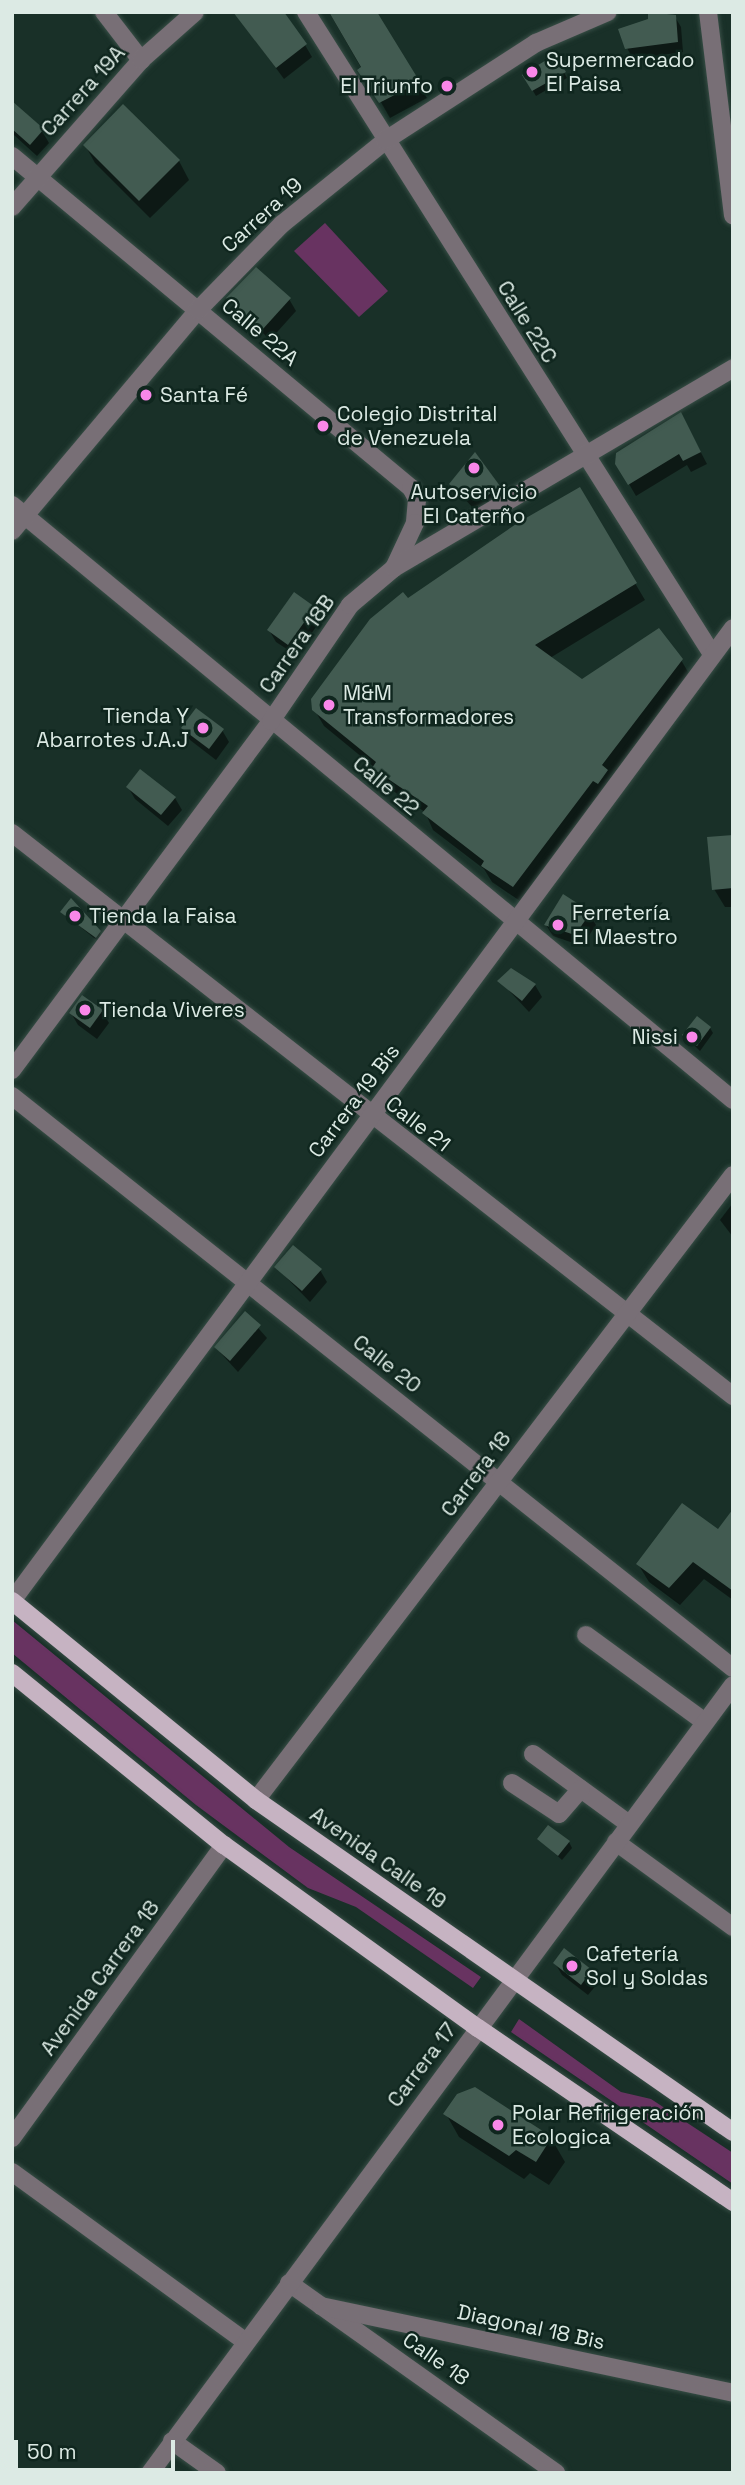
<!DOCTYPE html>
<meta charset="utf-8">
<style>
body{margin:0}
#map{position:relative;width:745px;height:2485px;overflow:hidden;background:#193028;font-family:"Space Grotesk",sans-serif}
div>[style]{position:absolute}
.green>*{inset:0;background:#683361}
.shadow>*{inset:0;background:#0007}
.building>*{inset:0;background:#425b51}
.roads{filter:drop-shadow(0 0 2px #384e46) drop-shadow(0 0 2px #384e46)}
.minor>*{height:18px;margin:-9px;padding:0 9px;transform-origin:9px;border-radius:9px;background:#786f76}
.major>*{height:18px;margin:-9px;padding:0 9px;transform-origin:9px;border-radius:9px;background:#c6b3c2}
.dots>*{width:19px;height:19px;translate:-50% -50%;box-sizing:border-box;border:4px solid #0f261e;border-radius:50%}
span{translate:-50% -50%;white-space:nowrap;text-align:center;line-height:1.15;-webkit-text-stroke:5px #0f261e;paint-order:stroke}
.poi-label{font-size:21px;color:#dceae4}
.left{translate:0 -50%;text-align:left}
.right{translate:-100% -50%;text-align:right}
.street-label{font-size:21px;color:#dceae4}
.frame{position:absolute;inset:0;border:14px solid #dceae4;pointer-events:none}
.scale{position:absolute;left:14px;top:2440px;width:161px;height:32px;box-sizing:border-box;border:4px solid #dceae4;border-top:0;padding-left:9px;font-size:21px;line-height:24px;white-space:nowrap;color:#dceae4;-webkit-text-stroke:5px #0f261e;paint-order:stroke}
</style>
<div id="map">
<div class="green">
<i style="clip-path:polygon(325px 223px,388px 291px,359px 317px,294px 251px)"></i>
<i style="clip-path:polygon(12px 1620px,289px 1847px,481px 1977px,473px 1988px,356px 1907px,308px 1888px,196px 1805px,12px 1653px)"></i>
<i style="clip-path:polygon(519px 2019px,621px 2092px,651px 2099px,733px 2153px,733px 2184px,511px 2032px)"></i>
</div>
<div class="shadow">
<i style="clip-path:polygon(329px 12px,375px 12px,427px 98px,390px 118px)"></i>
<i style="clip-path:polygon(237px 15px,305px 45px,312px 57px,284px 79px)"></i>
<i style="clip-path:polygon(675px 17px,681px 27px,683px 52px,633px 59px,627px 48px)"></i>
<i style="clip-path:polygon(555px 57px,567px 78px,536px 96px,524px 76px)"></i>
<i style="clip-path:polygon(123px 106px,179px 161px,189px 180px,150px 218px,95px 163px,85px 145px)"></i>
<i style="clip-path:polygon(12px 117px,42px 131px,49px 143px,37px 156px,14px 135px)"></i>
<i style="clip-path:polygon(228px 298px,289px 299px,296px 311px,270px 340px)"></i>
<i style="clip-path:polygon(687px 426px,707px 464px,691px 472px,687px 465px,636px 496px,629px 484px)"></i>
<i style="clip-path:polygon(451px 484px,499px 487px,506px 499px,489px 511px,473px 508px)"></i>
<i style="clip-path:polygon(579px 489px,645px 600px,550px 658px,582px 681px,681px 660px,691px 677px,523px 903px,492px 882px,484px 869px,433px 830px,425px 812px,384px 785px,374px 767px,324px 726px,314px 709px,408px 600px)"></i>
<i style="clip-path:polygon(314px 608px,321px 620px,296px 655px,276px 642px,269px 630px)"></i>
<i style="clip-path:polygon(183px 728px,222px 730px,229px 742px,216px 760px,190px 740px)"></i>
<i style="clip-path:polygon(128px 787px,175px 798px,182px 810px,168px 826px,135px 799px)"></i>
<i style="clip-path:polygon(733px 837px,733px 907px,725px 907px,714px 889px)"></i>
<i style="clip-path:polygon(62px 912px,99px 932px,103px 938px,99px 942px)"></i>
<i style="clip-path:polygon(589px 913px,596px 925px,582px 946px,553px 936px,546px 925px)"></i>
<i style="clip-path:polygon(500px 981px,535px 985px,542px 997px,529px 1012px)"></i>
<i style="clip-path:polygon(102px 1011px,109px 1023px,97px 1039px,78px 1025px,71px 1013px)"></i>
<i style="clip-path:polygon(710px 1028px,713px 1033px,700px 1051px,684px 1035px)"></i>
<i style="clip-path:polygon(733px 1203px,733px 1237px,720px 1220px)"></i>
<i style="clip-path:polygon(276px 1267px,320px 1270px,327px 1282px,310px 1302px)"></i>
<i style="clip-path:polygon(245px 1313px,267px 1338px,238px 1372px,216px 1348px)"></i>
<i style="clip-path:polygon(733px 1518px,733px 1600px,704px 1579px,680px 1605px,649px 1582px,638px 1564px,718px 1531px)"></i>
<i style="clip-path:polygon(539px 1839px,569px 1842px,572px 1848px,562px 1860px)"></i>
<i style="clip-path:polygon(555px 1963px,591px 1971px,598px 1983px,588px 1995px,562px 1975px)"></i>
<i style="clip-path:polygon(446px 2114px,551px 2138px,565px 2162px,549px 2185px,530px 2173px,524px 2179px,459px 2137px)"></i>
</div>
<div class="building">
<i style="clip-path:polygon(233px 12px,284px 12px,307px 44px,276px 68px)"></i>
<i style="clip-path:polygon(329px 12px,377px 12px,420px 82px,379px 103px,357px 70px,361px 67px)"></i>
<i style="clip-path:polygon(648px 12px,676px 15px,678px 42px,625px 49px,618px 29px,648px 19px)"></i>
<i style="clip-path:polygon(556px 54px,566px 72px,532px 91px,522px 75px)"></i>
<i style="clip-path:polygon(12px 101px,44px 129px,30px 145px,12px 129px)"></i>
<i style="clip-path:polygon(123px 104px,180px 160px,139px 201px,83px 145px)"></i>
<i style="clip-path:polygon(256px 267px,291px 298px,262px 330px,226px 298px)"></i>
<i style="clip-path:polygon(681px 412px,701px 452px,683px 461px,679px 454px,628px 485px,615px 464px,616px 453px)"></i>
<i style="clip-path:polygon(475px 452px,500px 486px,482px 500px,465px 497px,449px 484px)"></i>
<i style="clip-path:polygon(580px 487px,637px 583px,535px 645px,582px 679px,659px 628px,683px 659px,602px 765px,608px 770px,598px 784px,593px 781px,513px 887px,481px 866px,484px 861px,422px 813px,428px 806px,372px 768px,376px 762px,312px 710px,311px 699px,370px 619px,403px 592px,408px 598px,519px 522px)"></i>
<i style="clip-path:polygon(294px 592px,315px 607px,288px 645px,267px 630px)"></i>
<i style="clip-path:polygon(196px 708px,224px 729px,209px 749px,181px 728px)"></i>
<i style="clip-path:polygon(140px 769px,176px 797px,161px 815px,126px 787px)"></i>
<i style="clip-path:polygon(733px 835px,733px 888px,712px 890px,707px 837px)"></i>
<i style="clip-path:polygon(563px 894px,591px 912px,575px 935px,544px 925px)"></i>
<i style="clip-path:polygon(71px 898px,101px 931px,96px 938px,60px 912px)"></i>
<i style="clip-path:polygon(511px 968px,536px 984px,522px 1001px,497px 981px)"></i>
<i style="clip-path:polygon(82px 995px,103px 1010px,90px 1028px,69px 1013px)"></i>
<i style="clip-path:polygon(697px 1016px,711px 1027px,697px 1046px,682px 1035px)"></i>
<i style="clip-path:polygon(293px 1245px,322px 1269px,302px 1291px,274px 1267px)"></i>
<i style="clip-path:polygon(245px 1311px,261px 1325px,230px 1361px,214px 1347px)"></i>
<i style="clip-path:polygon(682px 1503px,718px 1529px,733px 1509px,733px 1591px,693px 1562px,669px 1588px,636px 1564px)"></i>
<i style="clip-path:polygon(548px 1825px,570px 1841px,558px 1856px,537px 1839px)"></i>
<i style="clip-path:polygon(564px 1948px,592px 1970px,581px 1985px,553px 1963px)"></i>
<i style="clip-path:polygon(475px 2087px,552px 2137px,536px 2162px,516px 2150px,509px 2156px,443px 2114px,457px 2094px)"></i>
</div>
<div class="roads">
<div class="minor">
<i style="left:104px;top:12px;width:61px;rotate:52.4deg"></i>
<i style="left:306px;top:12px;width:760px;rotate:57.69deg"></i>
<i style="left:708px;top:12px;width:205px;rotate:83deg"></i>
<i style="left:12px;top:156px;width:519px;rotate:39.76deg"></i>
<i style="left:411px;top:488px;width:13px;rotate:61deg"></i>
<i style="left:417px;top:499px;width:24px;rotate:95deg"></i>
<i style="left:415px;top:523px;width:50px;rotate:115deg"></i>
<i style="left:12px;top:207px;width:196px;rotate:-48.7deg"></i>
<i style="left:141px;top:60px;width:72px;rotate:-41.6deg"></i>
<i style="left:12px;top:505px;width:935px;rotate:39.53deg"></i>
<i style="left:12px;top:531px;width:289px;rotate:-49.9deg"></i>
<i style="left:198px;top:310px;width:120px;rotate:-45.7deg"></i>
<i style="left:282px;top:224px;width:134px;rotate:-38.9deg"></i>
<i style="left:386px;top:140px;width:179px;rotate:-32.9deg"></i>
<i style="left:536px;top:43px;width:78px;rotate:-23.3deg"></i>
<i style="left:12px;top:833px;width:915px;rotate:37.98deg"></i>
<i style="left:12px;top:1070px;width:435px;rotate:-53.4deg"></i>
<i style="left:271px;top:721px;width:140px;rotate:-55.7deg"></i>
<i style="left:350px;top:605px;width:57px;rotate:-40.1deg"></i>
<i style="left:394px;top:568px;width:394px;rotate:-30.5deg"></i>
<i style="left:12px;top:1096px;width:920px;rotate:38.43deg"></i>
<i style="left:12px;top:1601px;width:1211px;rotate:-53.46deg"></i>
<i style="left:586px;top:1635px;width:147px;rotate:36.2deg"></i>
<i style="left:533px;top:1754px;width:119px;rotate:36.1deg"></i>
<i style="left:512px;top:1783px;width:56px;rotate:33.4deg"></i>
<i style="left:559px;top:1814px;width:33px;rotate:-49deg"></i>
<i style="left:256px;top:1800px;width:786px;rotate:-52.65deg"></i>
<i style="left:616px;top:1842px;width:145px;rotate:36deg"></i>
<i style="left:12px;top:2138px;width:362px;rotate:-54.1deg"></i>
<i style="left:12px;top:2172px;width:289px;rotate:36deg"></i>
<i style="left:289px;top:2283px;width:328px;rotate:35.4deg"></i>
<i style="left:321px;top:2306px;width:421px;rotate:11.9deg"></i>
<i style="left:172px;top:2441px;width:55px;rotate:35.4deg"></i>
<i style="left:150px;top:2473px;width:980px;rotate:-53.5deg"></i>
</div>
<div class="major">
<i style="left:12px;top:1601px;width:315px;rotate:39.2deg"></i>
<i style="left:256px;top:1800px;width:581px;rotate:34.84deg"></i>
<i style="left:12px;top:1673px;width:273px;rotate:39.1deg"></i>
<i style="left:224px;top:1845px;width:313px;rotate:35.8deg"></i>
<i style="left:478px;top:2028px;width:309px;rotate:34.3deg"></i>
</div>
</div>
<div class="dots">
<i style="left:532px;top:72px;background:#f987e9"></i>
<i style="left:447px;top:86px;background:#f987e9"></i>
<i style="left:146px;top:395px;background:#f987e9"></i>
<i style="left:323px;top:426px;background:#f987e9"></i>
<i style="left:474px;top:468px;background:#f987e9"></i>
<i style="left:329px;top:705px;background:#f987e9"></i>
<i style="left:203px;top:728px;background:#f987e9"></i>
<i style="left:75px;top:916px;background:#f987e9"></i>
<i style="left:558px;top:925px;background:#f987e9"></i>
<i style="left:85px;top:1010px;background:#f987e9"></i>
<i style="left:692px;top:1037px;background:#f987e9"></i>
<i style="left:572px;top:1966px;background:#f987e9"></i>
<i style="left:498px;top:2125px;background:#f987e9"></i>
</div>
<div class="poi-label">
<span class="left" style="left:546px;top:72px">Supermercado<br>El Paisa</span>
<span class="right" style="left:433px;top:86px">El Triunfo</span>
<span class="left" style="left:160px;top:395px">Santa Fé</span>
<span class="left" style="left:337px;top:426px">Colegio Distrital<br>de Venezuela</span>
<span style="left:474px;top:504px">Autoservicio<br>El Caterño</span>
<span class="left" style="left:343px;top:705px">M&amp;M<br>Transformadores</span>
<span class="right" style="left:189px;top:728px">Tienda Y<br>Abarrotes J.A.J</span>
<span class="left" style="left:572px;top:925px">Ferretería<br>El Maestro</span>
<span class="left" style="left:89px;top:916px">Tienda la Faisa</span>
<span class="left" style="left:99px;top:1010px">Tienda Viveres</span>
<span class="right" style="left:678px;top:1037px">Nissi</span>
<span class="left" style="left:586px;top:1966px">Cafetería<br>Sol y Soldas</span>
<span class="left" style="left:512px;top:2125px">Polar Refrigeración<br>Ecologica</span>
</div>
<div class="street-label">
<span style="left:83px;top:91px;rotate:-48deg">Carrera 19A</span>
<span style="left:262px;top:215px;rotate:-42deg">Carrera 19</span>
<span style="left:527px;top:322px;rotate:58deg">Calle 22C</span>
<span style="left:260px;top:332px;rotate:40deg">Calle 22A</span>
<span style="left:297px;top:644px;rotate:-55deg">Carrera 18B</span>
<span style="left:386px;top:786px;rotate:40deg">Calle 22</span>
<span style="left:354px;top:1101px;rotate:-53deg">Carrera 19 Bis</span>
<span style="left:418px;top:1124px;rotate:38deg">Calle 21</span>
<span style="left:387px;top:1364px;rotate:38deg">Calle 20</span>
<span style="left:476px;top:1474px;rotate:-53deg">Carrera 18</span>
<span style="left:378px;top:1858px;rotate:35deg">Avenida Calle 19</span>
<span style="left:100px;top:1978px;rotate:-54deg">Avenida Carrera 18</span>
<span style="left:422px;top:2065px;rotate:-53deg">Carrera 17</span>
<span style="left:531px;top:2327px;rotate:12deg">Diagonal 18 Bis</span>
<span style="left:436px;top:2359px;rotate:35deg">Calle 18</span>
</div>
<div class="frame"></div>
<div class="scale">50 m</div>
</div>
